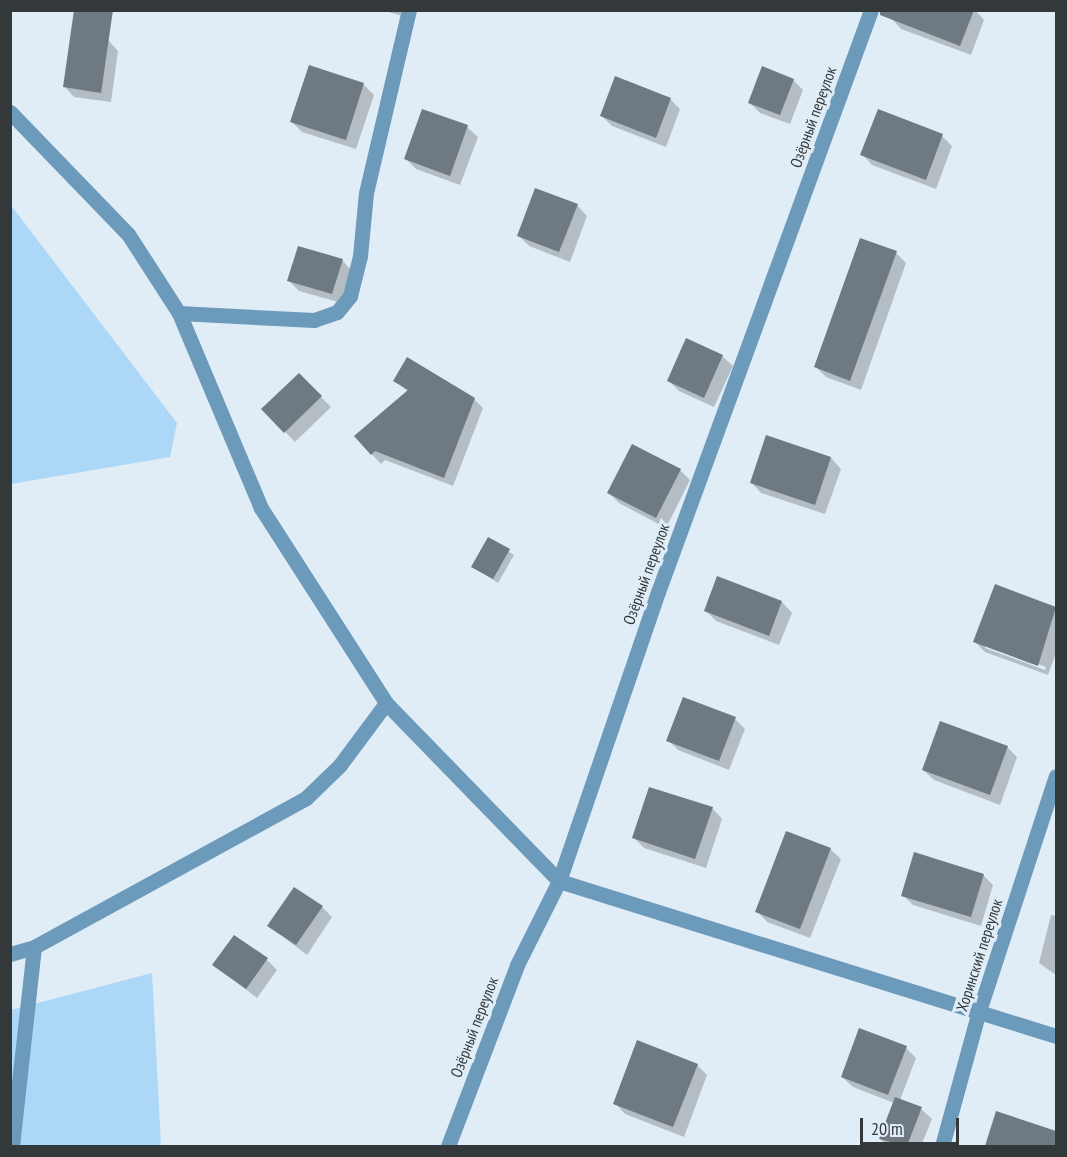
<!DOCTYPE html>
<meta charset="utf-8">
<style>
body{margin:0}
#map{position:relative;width:1067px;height:1157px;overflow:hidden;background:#e1edf6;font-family:"PT Sans Narrow",sans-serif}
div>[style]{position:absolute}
.green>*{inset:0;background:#acd7f6}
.shadow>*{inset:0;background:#0003}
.building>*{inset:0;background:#6e7981}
.minor>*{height:15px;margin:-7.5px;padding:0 7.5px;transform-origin:7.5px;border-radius:7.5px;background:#6c9abb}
span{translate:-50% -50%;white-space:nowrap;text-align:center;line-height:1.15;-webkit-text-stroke:6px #e1edf6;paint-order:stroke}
.street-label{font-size:16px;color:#33383b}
.frame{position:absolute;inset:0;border:12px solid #33383b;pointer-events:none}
.scale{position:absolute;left:860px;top:1118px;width:99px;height:27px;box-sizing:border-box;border:3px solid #33383b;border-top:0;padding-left:8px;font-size:18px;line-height:21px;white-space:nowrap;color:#33383b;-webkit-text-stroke:4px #e1edf6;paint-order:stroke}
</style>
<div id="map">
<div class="green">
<i style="clip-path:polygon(10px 204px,177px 423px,170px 457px,11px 484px)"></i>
<i style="clip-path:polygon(152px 973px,161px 1146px,11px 1146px,11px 1010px)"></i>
</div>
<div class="shadow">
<i style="clip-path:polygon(381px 10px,398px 10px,406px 17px)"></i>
<i style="clip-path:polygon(894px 10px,975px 10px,984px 20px,971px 55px,901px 29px,891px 18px)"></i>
<i style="clip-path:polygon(108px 40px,118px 51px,111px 102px,74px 97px,64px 86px)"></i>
<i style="clip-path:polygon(310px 67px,364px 85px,374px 95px,356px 149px,302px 132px,292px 122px)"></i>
<i style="clip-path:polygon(793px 80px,803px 90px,790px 124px,760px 113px,749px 102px)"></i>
<i style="clip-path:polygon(670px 99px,680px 109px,666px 147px,612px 126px,602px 116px)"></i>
<i style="clip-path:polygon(467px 127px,478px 137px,460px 185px,416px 169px,406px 159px)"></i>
<i style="clip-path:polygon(942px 136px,952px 146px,936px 189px,872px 165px,862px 154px)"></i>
<i style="clip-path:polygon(577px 205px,587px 216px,570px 262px,529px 246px,519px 236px)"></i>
<i style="clip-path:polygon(896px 253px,906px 263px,861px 390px,826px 377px,816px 367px)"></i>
<i style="clip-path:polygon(342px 260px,352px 271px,342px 303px,299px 291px,289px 281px)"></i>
<i style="clip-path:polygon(722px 356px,733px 366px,714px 407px,679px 391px,669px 381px)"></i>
<i style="clip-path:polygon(299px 375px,331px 407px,295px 442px,263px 409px)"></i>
<i style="clip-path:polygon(395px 380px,474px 399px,483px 408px,453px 486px,385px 460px,381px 464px,356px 437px,408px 392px)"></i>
<i style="clip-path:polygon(767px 436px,831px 458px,841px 469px,825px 514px,761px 493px,751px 482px)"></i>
<i style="clip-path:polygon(680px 470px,690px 480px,666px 528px,619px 503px,609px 493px)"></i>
<i style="clip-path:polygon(489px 539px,514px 555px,498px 583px,473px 567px)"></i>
<i style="clip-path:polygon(718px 578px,782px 602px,792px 613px,779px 645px,716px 621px,706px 611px)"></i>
<i style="clip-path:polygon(evenodd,996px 586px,1056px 608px,1056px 653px,1048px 675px,985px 652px,975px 642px,996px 586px,985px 645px,1046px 667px,1045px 670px,985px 648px,985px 645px)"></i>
<i style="clip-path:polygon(735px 719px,745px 729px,729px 770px,678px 750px,668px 740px)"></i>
<i style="clip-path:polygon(1007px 747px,1017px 757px,1000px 805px,934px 780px,923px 770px)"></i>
<i style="clip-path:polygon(712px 808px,722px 819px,706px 868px,644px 848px,634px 838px)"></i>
<i style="clip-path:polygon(830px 849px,841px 859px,810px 938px,767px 922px,757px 911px)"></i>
<i style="clip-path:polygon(983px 875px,993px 885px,981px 926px,913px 905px,903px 895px)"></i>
<i style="clip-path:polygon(322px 907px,332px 917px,307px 955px,269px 926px)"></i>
<i style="clip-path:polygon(1051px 915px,1056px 916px,1056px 975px,1039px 963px)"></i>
<i style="clip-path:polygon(267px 960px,277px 970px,257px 998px,214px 965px)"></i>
<i style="clip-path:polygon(906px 1048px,916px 1058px,900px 1100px,921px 1109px,932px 1119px,921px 1146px,888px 1146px,880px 1139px,894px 1103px,853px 1087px,842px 1077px)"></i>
<i style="clip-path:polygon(697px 1065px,707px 1075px,684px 1137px,625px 1114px,615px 1103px)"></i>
<i style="clip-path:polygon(997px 1113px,1056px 1132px,1056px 1146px,986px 1146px)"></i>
</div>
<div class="building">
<i style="clip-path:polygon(74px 10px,113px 10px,101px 93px,63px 87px)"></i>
<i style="clip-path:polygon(880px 10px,974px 10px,960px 46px,880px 15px)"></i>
<i style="clip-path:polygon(309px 65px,364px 83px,346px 140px,290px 122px)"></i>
<i style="clip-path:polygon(762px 66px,794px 79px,780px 115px,748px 103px)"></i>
<i style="clip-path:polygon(615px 76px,671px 98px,656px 138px,600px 116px)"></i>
<i style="clip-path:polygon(422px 109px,468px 125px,450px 176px,404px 159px)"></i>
<i style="clip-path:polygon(878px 109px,943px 134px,926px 180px,860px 155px)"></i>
<i style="clip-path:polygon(535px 188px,578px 204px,559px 252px,517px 236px)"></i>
<i style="clip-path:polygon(860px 238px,897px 251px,850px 381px,814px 367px)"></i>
<i style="clip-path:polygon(298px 246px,343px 259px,332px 294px,287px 281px)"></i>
<i style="clip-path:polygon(686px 338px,723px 355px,704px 398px,667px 381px)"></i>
<i style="clip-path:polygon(407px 357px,475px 398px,444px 478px,375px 451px,371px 455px,354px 436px,408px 390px,393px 381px)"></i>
<i style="clip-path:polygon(299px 373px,322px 396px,284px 433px,261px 409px)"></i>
<i style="clip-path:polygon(766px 435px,831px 457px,815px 505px,750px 483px)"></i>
<i style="clip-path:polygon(632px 444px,681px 469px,656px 518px,607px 493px)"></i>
<i style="clip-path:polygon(488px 537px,510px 549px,493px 579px,471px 567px)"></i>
<i style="clip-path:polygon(717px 576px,782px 601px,769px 636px,704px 611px)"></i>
<i style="clip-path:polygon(995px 584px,1056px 607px,1038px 666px,973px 642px)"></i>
<i style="clip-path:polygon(683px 697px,736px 717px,719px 761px,666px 741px)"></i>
<i style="clip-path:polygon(940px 721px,1008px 746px,990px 795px,922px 770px)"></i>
<i style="clip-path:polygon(649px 787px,713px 807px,695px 859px,632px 838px)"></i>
<i style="clip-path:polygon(786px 831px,831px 848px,800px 929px,755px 912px)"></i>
<i style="clip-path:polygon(914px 852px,984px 874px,971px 917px,901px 896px)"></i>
<i style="clip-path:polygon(294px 887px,323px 906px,296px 945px,267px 926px)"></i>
<i style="clip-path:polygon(234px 935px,268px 958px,246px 989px,212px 965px)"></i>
<i style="clip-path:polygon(859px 1028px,907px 1046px,888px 1095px,841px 1077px)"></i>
<i style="clip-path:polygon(637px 1040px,698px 1064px,673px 1127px,613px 1104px)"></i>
<i style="clip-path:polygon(895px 1097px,922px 1107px,907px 1146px,879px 1139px)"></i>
<i style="clip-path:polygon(996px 1111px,1056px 1131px,1056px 1146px,985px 1146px)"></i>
</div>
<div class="minor">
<i style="left:10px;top:112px;width:170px;rotate:46deg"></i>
<i style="left:128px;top:234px;width:94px;rotate:57.2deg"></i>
<i style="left:179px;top:313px;width:212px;rotate:67.2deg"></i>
<i style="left:261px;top:508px;width:232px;rotate:57.3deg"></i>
<i style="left:386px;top:703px;width:248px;rotate:45.8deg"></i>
<i style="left:559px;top:881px;width:521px;rotate:17.32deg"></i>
<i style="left:179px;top:313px;width:135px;rotate:3deg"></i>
<i style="left:314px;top:320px;width:24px;rotate:-19deg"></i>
<i style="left:337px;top:312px;width:21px;rotate:-51deg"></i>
<i style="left:350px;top:296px;width:41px;rotate:-76deg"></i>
<i style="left:360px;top:256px;width:63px;rotate:-84.6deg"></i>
<i style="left:366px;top:193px;width:188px;rotate:-76.8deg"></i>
<i style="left:10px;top:954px;width:25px;rotate:-16deg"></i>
<i style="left:34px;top:947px;width:310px;rotate:-28.7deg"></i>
<i style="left:306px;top:798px;width:47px;rotate:-44.1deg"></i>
<i style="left:340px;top:765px;width:77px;rotate:-53.4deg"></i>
<i style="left:12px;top:1146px;width:200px;rotate:-83.7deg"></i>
<i style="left:448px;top:1146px;width:194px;rotate:-69.1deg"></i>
<i style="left:517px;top:965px;width:94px;rotate:-63.4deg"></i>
<i style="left:559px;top:881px;width:305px;rotate:-71.1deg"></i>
<i style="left:658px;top:592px;width:620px;rotate:-69.9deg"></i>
<i style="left:942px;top:1146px;width:140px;rotate:-74.7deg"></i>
<i style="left:979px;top:1011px;width:247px;rotate:-71.9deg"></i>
</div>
<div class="street-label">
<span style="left:813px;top:117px;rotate:-70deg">Озёрный переулок</span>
<span style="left:646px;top:574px;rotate:-70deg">Озёрный переулок</span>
<span style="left:979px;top:955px;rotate:-72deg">Хоринский переулок</span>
<span style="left:474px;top:1027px;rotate:-69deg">Озёрный переулок</span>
</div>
<div class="frame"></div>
<div class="scale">20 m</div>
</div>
